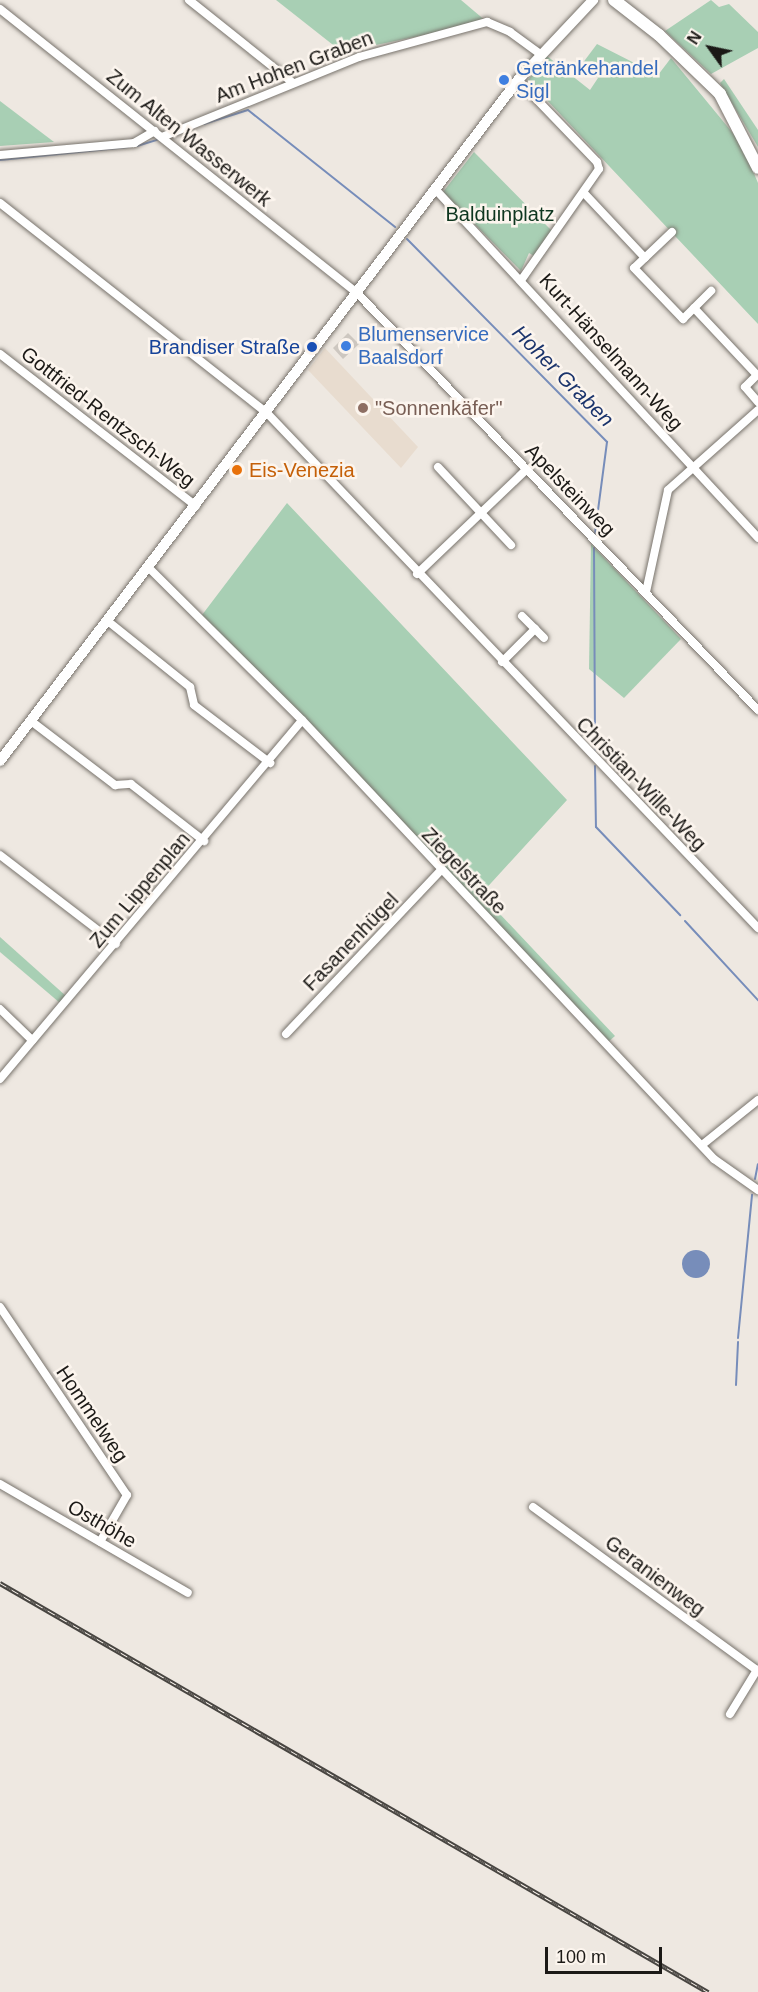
<!DOCTYPE html>
<meta charset="utf-8">
<style>
body{margin:0}
#map{position:relative;width:758px;height:1992px;overflow:hidden;background:#eee8e1;font-family:Helvetica,sans-serif}
div>[style]{position:absolute}
.built>*{inset:0;background:#e8dccf}
.green>*{inset:0;background:#a8cfb4}
.water>*{inset:0;background:#778dba}
.round{border-radius:50%}
.stream>*{height:2px;margin:-1px;padding:0 1px;transform-origin:1px;border-radius:1px;background:#778dba}
.building>*{inset:0;background:#cdc7c0}
.roads{filter:drop-shadow(0 0 2px #78736c) drop-shadow(0 0 2px #78736c)}
.minor>*{height:8px;margin:-4px;padding:0 4px;transform-origin:4px;border-radius:4px;background:#fff}
.tertiary>*{height:10px;margin:-5px;padding:0 5px;transform-origin:5px;border-radius:5px;background:#fff}
.secondary>*{height:12px;margin:-6px;padding:0 6px;transform-origin:6px;border-radius:6px;background:#fff}
.rail>*{height:4.5px;margin-top:-2.25px;transform-origin:0;background:repeating-linear-gradient(90deg,#fcf5ee 0 7px,#484541 0 14px);box-sizing:border-box;border-block:2px solid #484541}
.dots>*{width:16px;height:16px;translate:-50% -50%;box-sizing:border-box;border:3px solid #fcf5ee;border-radius:50%}
span{translate:-50% -50%;white-space:nowrap;text-align:center;line-height:1.15;-webkit-text-stroke:5px #fcf5ee;paint-order:stroke}
.street-label{font-size:20px;color:#1b1916}
.shop-label{font-size:20px;color:#366cbe}
.left{translate:0 -50%;text-align:left}
.park-label{font-size:20px;color:#0e361f}
.transit-label{font-size:20px;color:#164399}
.right{translate:-100% -50%;text-align:right}
.education-label{font-size:20px;color:#785e54}
.food-label{font-size:20px;color:#c56008}
.water-label{font-size:21px;color:#1b346c;font-style:italic}
.north{position:absolute;left:680px;top:18px;width:60px;height:60px;-webkit-text-stroke:4px #fcf5ee;paint-order:stroke;rotate:303deg;font-size:16px;font-weight:700;line-height:24px;text-align:center;color:#1b1916}
.north::after{content:'';display:block;margin:auto;width:21px;height:27px;background:#1b1916;clip-path:polygon(50% 0,100% 100%,50% 72%,0 100%)}
.scale{position:absolute;left:545px;top:1947px;width:117px;height:27px;box-sizing:border-box;border:3px solid #1b1916;border-top:0;padding-left:8px;font-size:18px;line-height:21px;white-space:nowrap;color:#1b1916;-webkit-text-stroke:4px #fcf5ee;paint-order:stroke}
</style>
<div id="map">
<div class="built">
<i style="clip-path:polygon(325px 348px,418px 447px,401px 468px,308px 370px)"></i>
</div>
<div class="green">
<i style="clip-path:polygon(276px 0,461px 0,487px 22px,342px 52px)"></i>
<i style="clip-path:polygon(711px 0,719px 7px,729px 4px,758px 32px,758px 48px,711px 74px,665px 31px)"></i>
<i style="clip-path:polygon(597px 44px,658px 75px,671px 58px,741px 143px,758px 183px,758px 324px,528px 80px,547px 56px,590px 90px,598px 78px,582px 64px)"></i>
<i style="clip-path:polygon(724px 79px,758px 130px,758px 147px,720px 83px)"></i>
<i style="clip-path:polygon(0 101px,54px 142px,0 146px)"></i>
<i style="clip-path:polygon(474px 152px,552px 231px,534px 256px,529px 253px,521px 271px,443px 192px)"></i>
<i style="clip-path:polygon(287px 503px,567px 800px,481px 894px,615px 1036px,608px 1042px,202px 615px)"></i>
<i style="clip-path:polygon(591px 544px,681px 639px,624px 698px,589px 669px)"></i>
<i style="clip-path:polygon(0 937px,66px 996px,60px 1003px,0 952px)"></i>
</div>
<div class="water">
<i class="round" style="left:682px;top:1250px;width:28px;height:28px"></i>
</div>
<div class="stream">
<i style="left:204px;top:124px;width:46px;rotate:-17.7deg"></i>
<i style="left:248px;top:110px;width:188px;rotate:38.5deg"></i>
<i style="left:137px;top:146px;width:21px;rotate:-17deg"></i>
<i style="left:0;top:160px;width:129px;rotate:-5.8deg"></i>
<i style="left:407px;top:239px;width:285px;rotate:45.4deg"></i>
<i style="left:607px;top:442px;width:92px;rotate:97.5deg"></i>
<i style="left:594px;top:548px;width:202px;rotate:89.7deg"></i>
<i style="left:595px;top:766px;width:61px;rotate:89.1deg"></i>
<i style="left:596px;top:827px;width:122px;rotate:46.3deg"></i>
<i style="left:685px;top:921px;width:108px;rotate:47.3deg"></i>
<i style="left:755px;top:1179px;width:15px;rotate:-79deg"></i>
<i style="left:738px;top:1338px;width:144px;rotate:-84.4deg"></i>
<i style="left:736px;top:1385px;width:43px;rotate:-87.3deg"></i>
</div>
<div class="building">
<i style="clip-path:polygon(348px 333px,359px 344px,343px 359px,333px 348px)"></i>
</div>
<div class="roads">
<div class="minor">
<i style="left:189px;top:0;width:133px;rotate:38.6deg"></i>
<i style="left:0;top:9px;width:456px;rotate:38.5deg"></i>
<i style="left:357px;top:293px;width:579px;rotate:46.12deg"></i>
<i style="left:518px;top:80px;width:114px;rotate:46.1deg"></i>
<i style="left:597px;top:162px;width:7px;rotate:74deg"></i>
<i style="left:599px;top:169px;width:134px;rotate:125deg"></i>
<i style="left:162px;top:137px;width:213px;rotate:-22.1deg"></i>
<i style="left:359px;top:57px;width:133px;rotate:-15.3deg"></i>
<i style="left:487px;top:22px;width:25px;rotate:23deg"></i>
<i style="left:510px;top:32px;width:36px;rotate:36deg"></i>
<i style="left:0;top:155px;width:135px;rotate:-5.1deg"></i>
<i style="left:134px;top:143px;width:24px;rotate:-30deg"></i>
<i style="left:436px;top:190px;width:474px;rotate:47.2deg"></i>
<i style="left:584px;top:193px;width:89px;rotate:46.8deg"></i>
<i style="left:0;top:203px;width:340px;rotate:38.2deg"></i>
<i style="left:267px;top:413px;width:712px;rotate:46.37deg"></i>
<i style="left:672px;top:232px;width:52px;rotate:136.5deg"></i>
<i style="left:634px;top:268px;width:71px;rotate:46.1deg"></i>
<i style="left:683px;top:319px;width:40px;rotate:-45deg"></i>
<i style="left:694px;top:308px;width:92px;rotate:46.8deg"></i>
<i style="left:757px;top:375px;width:17px;rotate:135deg"></i>
<i style="left:745px;top:387px;width:20px;rotate:49deg"></i>
<i style="left:0;top:354px;width:248px;rotate:37.8deg"></i>
<i style="left:438px;top:467px;width:107px;rotate:46.9deg"></i>
<i style="left:150px;top:569px;width:214px;rotate:44.8deg"></i>
<i style="left:302px;top:720px;width:602px;rotate:46.82deg"></i>
<i style="left:714px;top:1159px;width:54px;rotate:35.2deg"></i>
<i style="left:417px;top:574px;width:152px;rotate:-43.7deg"></i>
<i style="left:646px;top:592px;width:104px;rotate:-77.8deg"></i>
<i style="left:668px;top:490px;width:120px;rotate:-41.6deg"></i>
<i style="left:522px;top:616px;width:31px;rotate:45deg"></i>
<i style="left:109px;top:622px;width:104px;rotate:38.7deg"></i>
<i style="left:190px;top:687px;width:18px;rotate:77deg"></i>
<i style="left:194px;top:705px;width:96px;rotate:37.3deg"></i>
<i style="left:502px;top:662px;width:47px;rotate:-45deg"></i>
<i style="left:31px;top:721px;width:106px;rotate:37.3deg"></i>
<i style="left:115px;top:785px;width:16px;rotate:-4deg"></i>
<i style="left:131px;top:784px;width:93px;rotate:38deg"></i>
<i style="left:0;top:855px;width:146px;rotate:37.5deg"></i>
<i style="left:0;top:1009px;width:45px;rotate:44.1deg"></i>
<i style="left:286px;top:1034px;width:224px;rotate:-46.6deg"></i>
<i style="left:0;top:1079px;width:469px;rotate:-49.9deg"></i>
<i style="left:702px;top:1145px;width:72px;rotate:-38.8deg"></i>
<i style="left:0;top:1307px;width:227px;rotate:56deg"></i>
<i style="left:127px;top:1495px;width:54px;rotate:119.9deg"></i>
<i style="left:0;top:1484px;width:217px;rotate:30.1deg"></i>
<i style="left:533px;top:1507px;width:278px;rotate:36.1deg"></i>
<i style="left:730px;top:1714px;width:52px;rotate:-58.5deg"></i>
</div>
<div class="tertiary">
<i style="left:0;top:761px;width:856px;rotate:-52.74deg"></i>
<i style="left:518px;top:80px;width:110px;rotate:-46.8deg"></i>
</div>
<div class="secondary">
<i style="left:614px;top:0;width:57px;rotate:37.9deg"></i>
<i style="left:659px;top:35px;width:85px;rotate:44deg"></i>
<i style="left:720px;top:94px;width:83px;rotate:62.8deg"></i>
</div>
</div>
<div class="rail">
<i style="left:0;top:1583px;width:818px;rotate:30.01deg"></i>
</div>
<div class="dots">
<i style="left:504px;top:80px;background:#3f7fe0"></i>
<i style="left:346px;top:346px;background:#3f7fe0"></i>
<i style="left:312px;top:347px;background:#1a4fb4"></i>
<i style="left:363px;top:408px;background:#8d6e63"></i>
<i style="left:237px;top:470px;background:#e8710a"></i>
</div>
<div class="street-label">
<span style="left:294px;top:67px;rotate:-21deg">Am Hohen Graben</span>
<span style="left:189px;top:138px;rotate:39deg">Zum Alten Wasserwerk</span>
<span style="left:611px;top:352px;rotate:48deg">Kurt-Hänselmann-Weg</span>
<span style="left:108px;top:417px;rotate:38deg">Gottfried-Rentzsch-Weg</span>
<span style="left:570px;top:490px;rotate:46deg">Apelsteinweg</span>
<span style="left:641px;top:784px;rotate:46deg">Christian-Wille-Weg</span>
<span style="left:464px;top:871px;rotate:46deg">Ziegelstraße</span>
<span style="left:140px;top:890px;rotate:-50deg">Zum Lippenplan</span>
<span style="left:351px;top:942px;rotate:-46deg">Fasanenhügel</span>
<span style="left:92px;top:1414px;rotate:56deg">Hommelweg</span>
<span style="left:102px;top:1524px;rotate:30deg">Osthöhe</span>
<span style="left:655px;top:1576px;rotate:37deg">Geranienweg</span>
</div>
<div class="shop-label">
<span class="left" style="left:516px;top:80px">Getränkehandel<br>Sigl</span>
<span class="left" style="left:358px;top:346px">Blumenservice<br>Baalsdorf</span>
</div>
<div class="park-label">
<span style="left:500px;top:214px">Balduinplatz</span>
</div>
<div class="transit-label">
<span class="right" style="left:300px;top:347px">Brandiser Straße</span>
</div>
<div class="education-label">
<span class="left" style="left:375px;top:408px">"Sonnenkäfer"</span>
</div>
<div class="food-label">
<span class="left" style="left:249px;top:470px">Eis-Venezia</span>
</div>
<div class="water-label">
<span style="left:563px;top:376px;rotate:45deg">Hoher Graben</span>
</div>
<div class="north">N</div>
<div class="scale">100 m</div>
</div>
